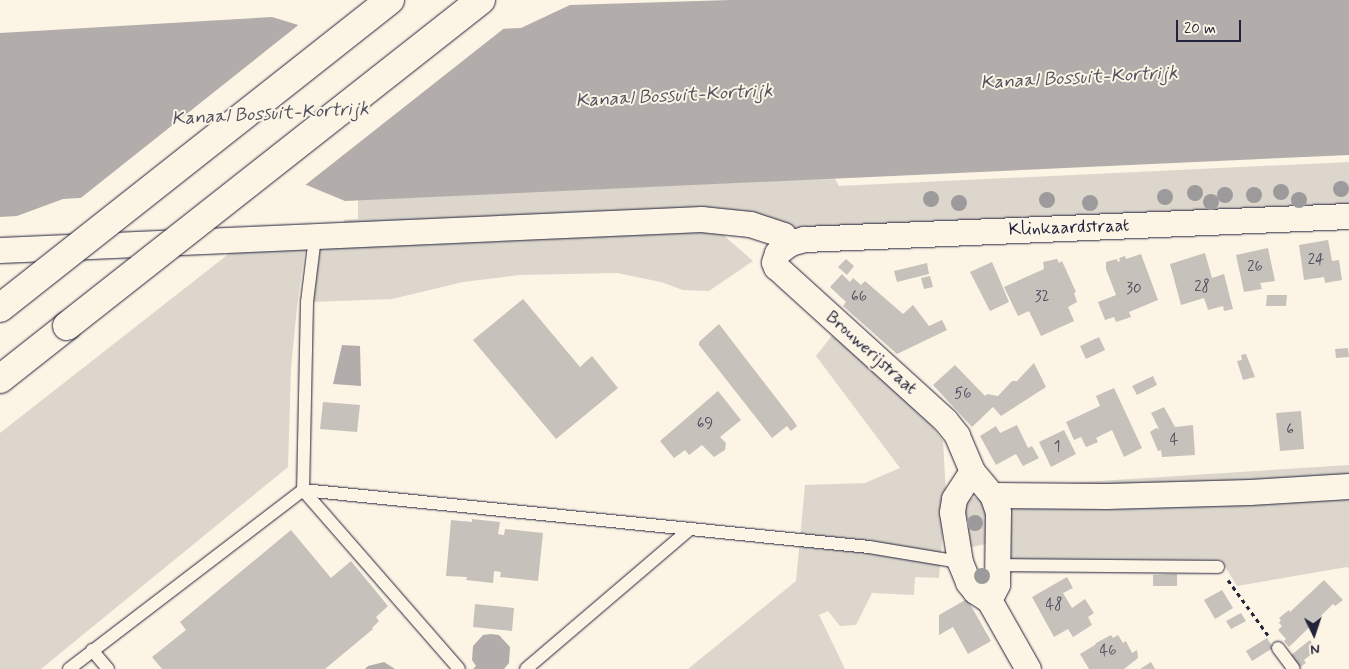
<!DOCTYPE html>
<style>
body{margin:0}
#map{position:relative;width:1349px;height:669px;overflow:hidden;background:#fcf5e5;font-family:Mynerve,sans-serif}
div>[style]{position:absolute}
.green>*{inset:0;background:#dcd6cc}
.water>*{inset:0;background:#b2adab}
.pier>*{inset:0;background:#fcf5e5}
.building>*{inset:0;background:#c6c1bb}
.path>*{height:3px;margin-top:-1.5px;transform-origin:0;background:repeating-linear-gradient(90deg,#22223b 0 4px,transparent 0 8px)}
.roads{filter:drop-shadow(0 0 1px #22223b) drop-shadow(0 0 1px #22223b)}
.service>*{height:12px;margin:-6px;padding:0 6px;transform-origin:6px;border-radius:6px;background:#fcf5e5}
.minor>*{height:25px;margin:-12.5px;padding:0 12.5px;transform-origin:12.5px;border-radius:12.5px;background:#fcf5e5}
.motorway>*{height:28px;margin:-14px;padding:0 14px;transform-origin:14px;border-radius:14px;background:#fcf5e5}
.bridges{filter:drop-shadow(0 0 1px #22223b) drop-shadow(0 0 1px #22223b)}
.motorway-bridge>*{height:28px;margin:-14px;padding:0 14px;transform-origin:14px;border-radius:14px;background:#fcf5e5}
.trees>*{width:16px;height:16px;margin:-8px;border-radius:50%;background:#9d9a9b}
span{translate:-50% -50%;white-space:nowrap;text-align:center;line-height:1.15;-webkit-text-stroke:4px #fcf5e5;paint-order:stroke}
.number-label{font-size:15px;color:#4b4a5b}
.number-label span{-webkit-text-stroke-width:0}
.street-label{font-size:18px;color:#22223b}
.water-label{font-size:19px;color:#545362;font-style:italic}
.north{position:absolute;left:1289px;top:609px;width:50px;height:50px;-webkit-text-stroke:4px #fcf5e5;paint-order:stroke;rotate:176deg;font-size:14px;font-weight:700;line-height:20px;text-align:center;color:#22223b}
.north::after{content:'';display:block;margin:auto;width:18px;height:22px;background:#22223b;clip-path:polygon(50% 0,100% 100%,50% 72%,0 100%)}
.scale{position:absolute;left:1176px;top:20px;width:65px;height:22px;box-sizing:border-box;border:2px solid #22223b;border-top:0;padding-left:6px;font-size:15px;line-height:18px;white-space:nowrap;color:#22223b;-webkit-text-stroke:4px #fcf5e5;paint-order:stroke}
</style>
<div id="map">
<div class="green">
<i style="clip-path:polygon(1349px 162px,1349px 205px,802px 229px,788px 227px,345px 229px,344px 220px,358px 219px,358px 200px,791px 180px,835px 179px,839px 186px)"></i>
<i style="clip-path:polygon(713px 226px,753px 261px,709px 291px,683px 290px,661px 282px,617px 273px,519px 275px,463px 282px,392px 299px,312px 302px,321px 244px)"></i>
<i style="clip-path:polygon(239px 241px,306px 243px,297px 307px,291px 369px,288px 467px,41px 669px,0 669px,0 433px,226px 256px)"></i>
<i style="clip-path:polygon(834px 333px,932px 426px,943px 441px,946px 495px,939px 578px,915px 577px,914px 595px,872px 593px,856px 625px,840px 626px,828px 611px,819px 615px,845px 669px,688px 669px,796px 581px,805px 485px,865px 483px,900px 468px,816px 356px)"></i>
<i style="clip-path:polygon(1349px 465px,1349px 569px,1347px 567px,1237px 586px,1221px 560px,1008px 559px,1005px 487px)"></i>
<i style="clip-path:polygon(975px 497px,988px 503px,985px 544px,973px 547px,966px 545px,961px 507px,967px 500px)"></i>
</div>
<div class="water">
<i style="clip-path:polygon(730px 0,1349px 0,1349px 155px,345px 201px,304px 184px,63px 199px,17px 216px,0 217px,0 33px,272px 17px,331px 35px,521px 28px,570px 5px)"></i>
<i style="clip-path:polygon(342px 345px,360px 346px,361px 386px,333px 384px)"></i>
<i style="clip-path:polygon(491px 634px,499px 635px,510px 647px,509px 663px,504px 669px,473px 669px,476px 666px,472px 660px,473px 646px,483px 635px)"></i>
<i style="clip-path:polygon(384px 662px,395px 669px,365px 669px,368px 666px)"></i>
</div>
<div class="pier">
<i style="clip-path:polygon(301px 23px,331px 32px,507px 26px,304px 186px,77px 201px)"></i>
</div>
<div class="building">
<i style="clip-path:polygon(1328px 240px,1332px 261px,1339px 260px,1342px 280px,1325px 283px,1324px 277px,1304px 280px,1299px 245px)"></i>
<i style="clip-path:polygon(1268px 248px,1275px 281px,1260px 283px,1262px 289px,1244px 292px,1236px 255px)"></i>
<i style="clip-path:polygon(1205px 253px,1212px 278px,1224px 274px,1233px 309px,1224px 311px,1223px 306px,1208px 310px,1204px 298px,1181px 305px,1170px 264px)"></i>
<i style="clip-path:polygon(1141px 254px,1158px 300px,1129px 312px,1131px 317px,1116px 322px,1114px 317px,1105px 320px,1098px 302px,1116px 295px,1106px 269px,1106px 262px,1117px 259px,1118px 262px,1120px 261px,1119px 258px,1125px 256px,1126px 259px)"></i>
<i style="clip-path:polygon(846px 259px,854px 266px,847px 275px,838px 267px)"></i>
<i style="clip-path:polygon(1057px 259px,1059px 263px,1062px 261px,1076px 292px,1074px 293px,1077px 302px,1068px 307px,1074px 321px,1041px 336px,1029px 311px,1018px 316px,1004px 287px,1044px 269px,1043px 262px)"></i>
<i style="clip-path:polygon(992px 262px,1009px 302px,990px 311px,970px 272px)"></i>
<i style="clip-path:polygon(927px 263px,929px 274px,897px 282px,894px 271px)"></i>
<i style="clip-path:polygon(842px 274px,850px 282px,853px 278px,861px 285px,865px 281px,903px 314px,913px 305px,929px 326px,942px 320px,947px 330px,897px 354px,843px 306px,846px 302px,830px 287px)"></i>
<i style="clip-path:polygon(930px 276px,933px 287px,924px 289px,921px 278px)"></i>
<i style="clip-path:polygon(1267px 295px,1287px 295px,1286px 306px,1266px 306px)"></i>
<i style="clip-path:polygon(523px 299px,580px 367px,592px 356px,618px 388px,556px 439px,473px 340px)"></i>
<i style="clip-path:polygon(719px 324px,793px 420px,797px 426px,791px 431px,787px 426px,772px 438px,699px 345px,699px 342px)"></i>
<i style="clip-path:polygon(1099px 337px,1105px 350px,1086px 359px,1080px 346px)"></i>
<i style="clip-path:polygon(1348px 348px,1349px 357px,1336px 358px,1335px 349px)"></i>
<i style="clip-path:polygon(1246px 354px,1255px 377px,1243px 380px,1237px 361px,1242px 360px,1241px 355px)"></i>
<i style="clip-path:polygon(1034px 363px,1046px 387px,1001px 416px,993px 407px,972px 427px,933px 385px,955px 365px,985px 396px,987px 394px,998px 396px,1012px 381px,1017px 381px)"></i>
<i style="clip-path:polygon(1153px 376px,1157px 385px,1137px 395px,1132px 386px)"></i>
<i style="clip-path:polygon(1114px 388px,1142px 448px,1124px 457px,1112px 430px,1096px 438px,1098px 442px,1086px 447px,1081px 437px,1074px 440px,1066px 422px,1100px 406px,1096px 396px)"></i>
<i style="clip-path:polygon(718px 391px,741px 420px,720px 437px,726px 443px,725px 450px,714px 457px,702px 445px,689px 455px,685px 450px,674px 458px,660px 441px)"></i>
<i style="clip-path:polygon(323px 402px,360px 405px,357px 432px,320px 429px)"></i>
<i style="clip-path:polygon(1164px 407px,1175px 427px,1193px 425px,1195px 455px,1162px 457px,1161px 450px,1158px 451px,1150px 432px,1156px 428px,1159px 429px,1151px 413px)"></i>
<i style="clip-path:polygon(1301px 411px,1304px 449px,1280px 451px,1276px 413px)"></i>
<i style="clip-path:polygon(1017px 425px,1028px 448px,1032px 446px,1039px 458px,1023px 466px,1016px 454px,996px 465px,980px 436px,996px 426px,1000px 433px)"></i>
<i style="clip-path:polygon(1064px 430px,1076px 454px,1051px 467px,1039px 442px)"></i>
<i style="clip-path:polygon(472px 519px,500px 522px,498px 534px,504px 535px,505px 529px,543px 533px,538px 581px,500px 577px,501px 572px,494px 571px,493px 583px,466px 580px,467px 577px,446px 576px,451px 520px,472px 522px)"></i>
<i style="clip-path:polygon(291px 530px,331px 578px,351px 561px,388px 606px,376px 617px,379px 621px,372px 628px,373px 629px,325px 669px,162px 669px,152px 657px,186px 630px,180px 622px)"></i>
<i style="clip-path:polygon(1177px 574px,1177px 586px,1153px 586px,1153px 575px)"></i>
<i style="clip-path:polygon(1067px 577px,1073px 588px,1063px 593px,1072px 608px,1085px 599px,1094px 613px,1088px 617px,1092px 625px,1073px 637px,1068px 629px,1054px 637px,1032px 597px)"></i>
<i style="clip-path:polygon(1324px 580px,1343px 600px,1335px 606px,1333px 604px,1289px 647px,1284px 641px,1286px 639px,1278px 630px,1282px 626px,1279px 623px,1281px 620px,1279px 618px,1289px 610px,1290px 612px)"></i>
<i style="clip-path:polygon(1222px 590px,1233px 608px,1215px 619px,1204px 600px)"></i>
<i style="clip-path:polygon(967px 599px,991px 641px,968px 654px,953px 627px,939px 635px,939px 615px)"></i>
<i style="clip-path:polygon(475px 604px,514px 608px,512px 631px,473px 627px)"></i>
<i style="clip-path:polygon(1241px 613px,1246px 621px,1231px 629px,1226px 621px)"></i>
<i style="clip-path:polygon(1111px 635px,1113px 638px,1118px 635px,1123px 643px,1126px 641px,1132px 653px,1137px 650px,1138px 658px,1124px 669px,1089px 669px,1080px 654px,1095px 645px,1096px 643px)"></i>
<i style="clip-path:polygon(1267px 638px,1273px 648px,1252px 661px,1246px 651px)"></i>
<i style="clip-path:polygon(1310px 640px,1317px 650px,1304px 660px,1306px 663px,1300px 667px,1291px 655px)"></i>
<i style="clip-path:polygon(1151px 662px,1155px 669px,1140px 669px)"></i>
</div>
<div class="path">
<i style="left:1228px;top:580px;width:68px;rotate:54deg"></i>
</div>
<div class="roads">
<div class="service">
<i style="left:315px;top:237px;width:65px;rotate:97deg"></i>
<i style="left:307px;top:302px;width:188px;rotate:91.2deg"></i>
<i style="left:303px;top:490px;width:237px;rotate:48.9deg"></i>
<i style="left:998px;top:565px;width:220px;rotate:0.5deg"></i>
<i style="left:1278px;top:648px;width:26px;rotate:53deg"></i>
<i style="left:92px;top:650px;width:25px;rotate:50deg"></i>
<i style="left:69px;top:669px;width:295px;rotate:-37.4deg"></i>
<i style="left:303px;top:490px;width:569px;rotate:5.75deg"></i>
<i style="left:869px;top:547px;width:92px;rotate:9.4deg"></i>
<i style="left:526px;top:669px;width:216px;rotate:-40.5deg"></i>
</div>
<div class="minor">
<i style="left:0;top:250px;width:702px;rotate:-2.53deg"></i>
<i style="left:701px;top:219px;width:49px;rotate:5.8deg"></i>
<i style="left:750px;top:224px;width:35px;rotate:18deg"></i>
<i style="left:783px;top:235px;width:11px;rotate:49deg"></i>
<i style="left:972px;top:471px;width:33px;rotate:123deg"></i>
<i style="left:954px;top:499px;width:13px;rotate:99deg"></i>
<i style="left:952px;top:512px;width:51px;rotate:80.9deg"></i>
<i style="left:960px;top:562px;width:22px;rotate:68deg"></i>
<i style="left:968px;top:582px;width:11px;rotate:52deg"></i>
<i style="left:975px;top:591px;width:17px;rotate:33deg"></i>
<i style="left:989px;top:600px;width:79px;rotate:60.5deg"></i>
<i style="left:992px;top:495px;width:114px;rotate:0.5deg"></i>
<i style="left:1106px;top:496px;width:144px;rotate:-1.6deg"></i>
<i style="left:1250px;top:492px;width:99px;rotate:-3.5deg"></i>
<i style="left:989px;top:600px;width:18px;rotate:-63deg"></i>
<i style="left:997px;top:584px;width:72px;rotate:-89.2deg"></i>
<i style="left:998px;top:512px;width:18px;rotate:-109deg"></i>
<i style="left:992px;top:495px;width:31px;rotate:-130deg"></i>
<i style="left:972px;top:471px;width:39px;rotate:-113deg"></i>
<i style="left:957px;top:435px;width:19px;rotate:-129deg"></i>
<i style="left:945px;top:420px;width:228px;rotate:-137.8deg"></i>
<i style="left:776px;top:267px;width:5px;rotate:-112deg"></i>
<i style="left:774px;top:262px;width:9px;rotate:-72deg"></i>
<i style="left:777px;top:253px;width:16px;rotate:-38deg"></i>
<i style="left:790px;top:243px;width:15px;rotate:-16deg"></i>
<i style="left:804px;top:239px;width:545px;rotate:-2.42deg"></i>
</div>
<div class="motorway">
<i style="left:0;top:379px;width:85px;rotate:-38.3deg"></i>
</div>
</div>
<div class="bridges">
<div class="motorway-bridge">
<i style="left:0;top:308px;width:497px;rotate:-38.3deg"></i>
<i style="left:67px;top:326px;width:527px;rotate:-38.22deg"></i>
</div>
</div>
<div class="trees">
<i style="left:1341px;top:189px"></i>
<i style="left:1281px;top:192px"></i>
<i style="left:1195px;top:193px"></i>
<i style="left:1225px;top:195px"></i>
<i style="left:1254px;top:195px"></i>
<i style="left:1165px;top:197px"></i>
<i style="left:931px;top:199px"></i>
<i style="left:1047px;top:200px"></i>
<i style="left:1299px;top:200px"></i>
<i style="left:1211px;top:202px"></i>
<i style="left:959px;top:203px"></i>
<i style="left:1090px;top:203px"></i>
<i style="left:975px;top:523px"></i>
<i style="left:982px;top:576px"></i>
</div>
<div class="number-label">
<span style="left:1316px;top:261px">24</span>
<span style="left:1255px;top:268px">26</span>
<span style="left:1202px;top:288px">28</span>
<span style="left:1134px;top:290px">30</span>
<span style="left:859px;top:298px">66</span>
<span style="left:1042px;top:298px">32</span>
<span style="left:963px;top:395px">56</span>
<span style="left:705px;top:425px">69</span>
<span style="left:1290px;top:431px">6</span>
<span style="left:1174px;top:441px">4</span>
<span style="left:1057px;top:448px">1</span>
<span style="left:1054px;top:606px">48</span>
<span style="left:1108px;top:652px">46</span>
</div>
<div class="street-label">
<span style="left:1069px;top:228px;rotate:-2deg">Klinkaardstraat</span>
<span style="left:871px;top:353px;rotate:42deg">Brouwerijstraat</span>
</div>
<div class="water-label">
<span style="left:1079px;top:78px;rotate:-3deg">Kanaal Bossuit-Kortrijk</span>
<span style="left:674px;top:96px;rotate:-3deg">Kanaal Bossuit-Kortrijk</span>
<span style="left:270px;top:114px;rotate:-3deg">Kanaal Bossuit-Kortrijk</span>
</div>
<div class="north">N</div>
<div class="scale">20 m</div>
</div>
